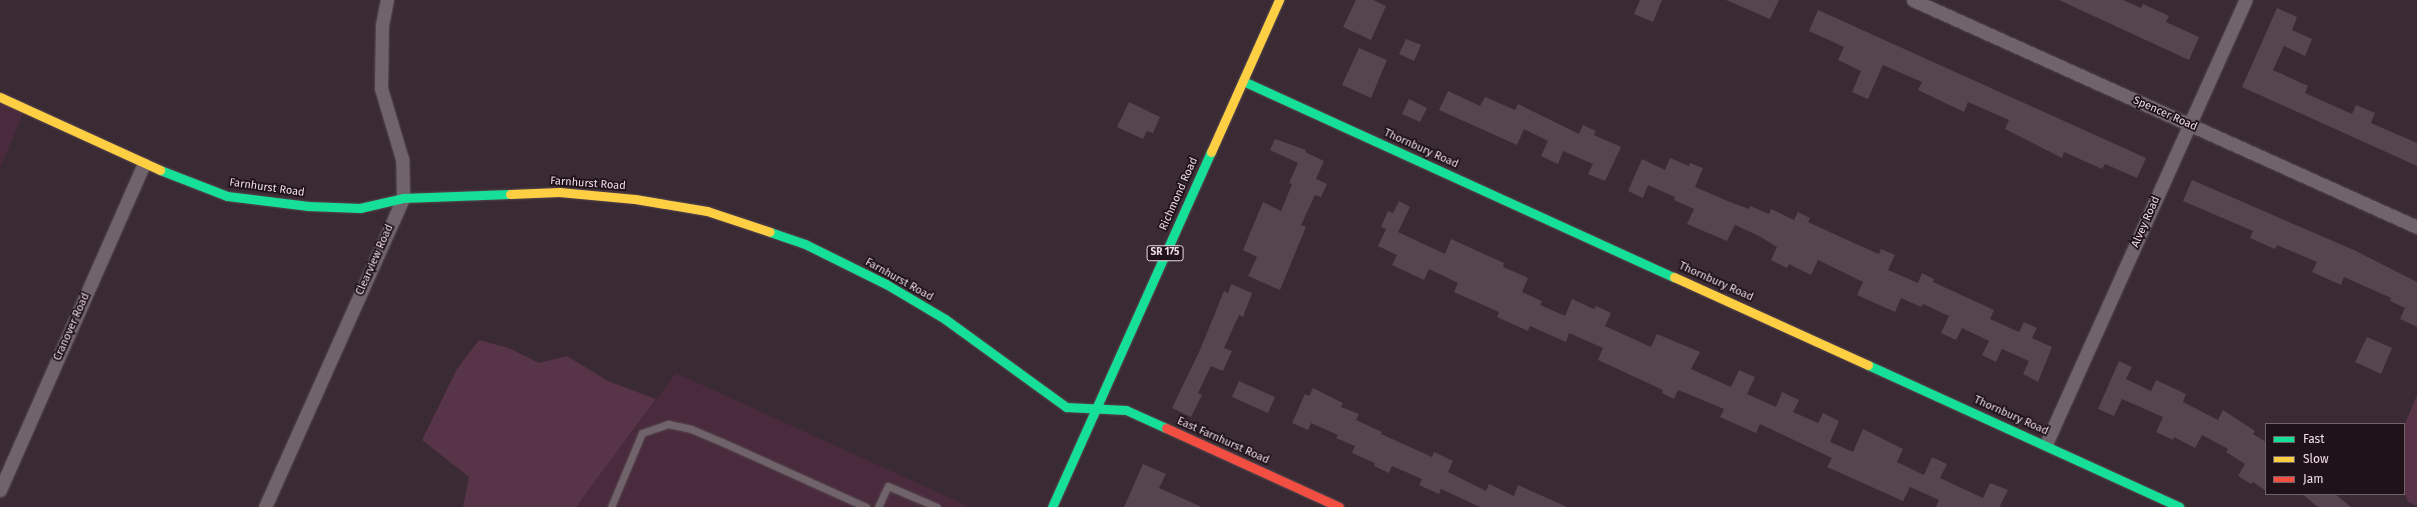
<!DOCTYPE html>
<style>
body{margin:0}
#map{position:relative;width:2417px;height:507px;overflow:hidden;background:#3a2a33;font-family:"Fira Sans",sans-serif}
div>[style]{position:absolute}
.built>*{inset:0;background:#4a2b3d}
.green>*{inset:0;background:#573448}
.building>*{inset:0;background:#56454f}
.roads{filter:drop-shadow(0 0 1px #56484f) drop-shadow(0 0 1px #56484f)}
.lane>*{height:7px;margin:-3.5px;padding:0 3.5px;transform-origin:3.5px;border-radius:3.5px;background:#70646a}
.street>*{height:13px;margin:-6.5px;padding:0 6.5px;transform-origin:6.5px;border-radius:6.5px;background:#70646a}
.fast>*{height:9px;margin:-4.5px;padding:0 4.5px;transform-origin:4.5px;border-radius:4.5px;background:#16e098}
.slow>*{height:9px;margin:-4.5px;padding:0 4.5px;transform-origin:4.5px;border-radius:4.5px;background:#ffcf43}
.jam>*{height:9px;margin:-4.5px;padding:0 4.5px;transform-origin:4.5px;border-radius:4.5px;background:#f24e42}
span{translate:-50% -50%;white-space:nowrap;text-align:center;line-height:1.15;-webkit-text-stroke:3.5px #1f1219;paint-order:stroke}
.shield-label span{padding:1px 3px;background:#1f1219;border:1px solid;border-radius:3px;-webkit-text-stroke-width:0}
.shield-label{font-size:10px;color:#efdce6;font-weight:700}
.street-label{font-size:11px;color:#efdce6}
.legend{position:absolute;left:2265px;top:423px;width:140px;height:72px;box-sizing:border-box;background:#1f1219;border:1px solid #72636b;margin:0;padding:5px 7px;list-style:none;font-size:12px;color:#efdce6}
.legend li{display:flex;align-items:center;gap:8px;height:20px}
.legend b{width:20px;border:1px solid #72636b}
</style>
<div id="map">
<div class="built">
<i style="clip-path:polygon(0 97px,25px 109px,0 168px)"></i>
<i style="clip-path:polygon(676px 373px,970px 507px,576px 507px)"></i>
</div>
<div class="green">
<i style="clip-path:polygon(479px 340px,509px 348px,539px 363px,567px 356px,608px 381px,656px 399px,576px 507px,463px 507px,469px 477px,422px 440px,457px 369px)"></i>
<i style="clip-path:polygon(2417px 395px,2417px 506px,2408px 502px,2404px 492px,2404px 426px)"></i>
</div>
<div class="building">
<i style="clip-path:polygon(1356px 0,1373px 0,1386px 6px,1371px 40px,1343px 27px)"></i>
<i style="clip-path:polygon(1640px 0,1662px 0,1653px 22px,1634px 14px)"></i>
<i style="clip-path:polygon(1726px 0,1779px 0,1770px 19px)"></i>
<i style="clip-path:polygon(2059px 0,2123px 0,2141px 8px,2143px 4px,2169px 16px,2166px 22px,2199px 37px,2189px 60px)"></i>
<i style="clip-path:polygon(2277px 8px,2297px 17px,2292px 30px,2312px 39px,2305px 56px,2284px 46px,2273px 70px,2308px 86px,2305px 93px,2352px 114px,2356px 105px,2375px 113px,2371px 123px,2417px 143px,2417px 166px,2242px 87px)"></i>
<i style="clip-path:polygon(1818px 10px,2146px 158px,2137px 178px,2105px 164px,2102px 169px,2064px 152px,2062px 158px,2005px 129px,2009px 120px,1968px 102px,1964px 112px,1918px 90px,1922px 82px,1883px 65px,1868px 99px,1852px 92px,1861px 71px,1838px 60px,1844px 47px,1809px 31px)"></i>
<i style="clip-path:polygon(1406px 39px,1421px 45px,1414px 61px,1399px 54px)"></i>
<i style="clip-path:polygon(1359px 48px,1387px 60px,1371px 98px,1342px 85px)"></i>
<i style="clip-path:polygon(1448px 91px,1480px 106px,1485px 97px,1515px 110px,1518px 104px,1579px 134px,1583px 125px,1596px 131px,1594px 135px,1621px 147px,1605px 181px,1588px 174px,1593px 164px,1563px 151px,1558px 164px,1541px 156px,1548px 141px,1524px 129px,1517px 145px,1439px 110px)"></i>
<i style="clip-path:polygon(1409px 99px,1427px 108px,1420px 122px,1402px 114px)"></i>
<i style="clip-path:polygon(1129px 102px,1160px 117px,1153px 133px,1147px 131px,1143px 139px,1117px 127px)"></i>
<i style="clip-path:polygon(1275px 139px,1306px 150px,1305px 152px,1324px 161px,1316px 179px,1327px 184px,1321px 197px,1315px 195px,1301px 225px,1306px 227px,1280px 290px,1248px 276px,1257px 257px,1243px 250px,1263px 202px,1281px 211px,1292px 184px,1289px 183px,1298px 163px,1270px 150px)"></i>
<i style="clip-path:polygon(1670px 158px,1689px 166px,1690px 163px,1703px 168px,1695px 187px,1730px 202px,1749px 209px,1750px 206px,1769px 214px,1771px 209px,1794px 220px,1798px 212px,1810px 218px,1808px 222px,1856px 244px,1879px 254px,1881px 249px,1895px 255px,1888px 270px,1918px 283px,1922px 273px,1934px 279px,1933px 282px,1994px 310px,1990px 319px,2019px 332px,2024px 322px,2037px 328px,2032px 338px,2052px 347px,2038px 382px,2023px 374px,2029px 361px,2002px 349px,1996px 362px,1982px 355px,1989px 341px,1962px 328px,1956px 340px,1941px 333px,1949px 316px,1923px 304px,1921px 307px,1901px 298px,1895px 312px,1857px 295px,1863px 282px,1818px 260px,1811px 275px,1789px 264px,1787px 268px,1771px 260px,1777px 247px,1759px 236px,1735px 225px,1727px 241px,1687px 224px,1694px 209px,1674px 200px,1675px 197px,1648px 185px,1643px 198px,1628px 191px,1642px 159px,1665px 170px)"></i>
<i style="clip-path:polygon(2192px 180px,2356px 251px,2417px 282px,2417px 327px,2400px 319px,2405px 308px,2390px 301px,2391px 298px,2344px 277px,2341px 285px,2312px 272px,2317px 262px,2277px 245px,2275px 249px,2250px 238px,2253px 231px,2183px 201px)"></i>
<i style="clip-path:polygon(1399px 201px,1410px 207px,1398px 232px,1445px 254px,1451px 239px,1504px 263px,1503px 267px,1528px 278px,1522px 292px,1542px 301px,1540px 305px,1565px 316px,1572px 299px,1594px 309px,1596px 306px,1611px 313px,1605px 326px,1651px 347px,1657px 334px,1700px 352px,1691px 369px,1731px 387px,1739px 370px,1755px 377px,1747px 394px,1776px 407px,1782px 392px,1799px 400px,1793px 412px,1818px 423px,1823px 413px,1839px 421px,1830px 442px,1853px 452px,1863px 429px,1903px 449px,1897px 462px,1924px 475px,1932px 457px,1947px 464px,1940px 478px,1983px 498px,1990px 483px,2008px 490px,2000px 506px,2003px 507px,1936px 507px,1939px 500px,1910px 487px,1903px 501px,1827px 467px,1832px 458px,1760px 424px,1756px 433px,1720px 417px,1724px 409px,1693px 396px,1678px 390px,1674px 399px,1662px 393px,1663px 390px,1598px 360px,1603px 348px,1569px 333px,1566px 342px,1530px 326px,1528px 331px,1497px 317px,1499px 312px,1454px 292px,1458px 283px,1429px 269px,1424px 280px,1392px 265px,1397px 255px,1378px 246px,1386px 229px,1381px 227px,1388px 211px,1393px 213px)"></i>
<i style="clip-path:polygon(1231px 284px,1252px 293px,1243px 317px,1239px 315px,1224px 348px,1232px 351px,1223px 371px,1211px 366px,1198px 393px,1202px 395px,1191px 417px,1172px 408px,1200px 350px,1224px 291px,1228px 293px)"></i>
<i style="clip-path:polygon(2367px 337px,2392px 348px,2381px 374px,2355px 362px)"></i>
<i style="clip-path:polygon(2119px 361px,2132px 367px,2126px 379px,2151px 391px,2156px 380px,2186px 394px,2183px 402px,2218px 420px,2223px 410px,2255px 431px,2253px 434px,2266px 442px,2266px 491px,2253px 482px,2251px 484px,2238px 476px,2245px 464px,2226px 452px,2228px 449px,2202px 435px,2195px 448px,2174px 437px,2173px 440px,2156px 432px,2163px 417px,2122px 399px,2114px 416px,2098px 409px)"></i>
<i style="clip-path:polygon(1239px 381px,1275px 397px,1268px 413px,1232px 397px)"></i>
<i style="clip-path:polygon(1313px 388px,1343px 403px,1341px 407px,1359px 414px,1356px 420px,1382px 432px,1381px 434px,1432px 457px,1434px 452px,1453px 461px,1448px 472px,1486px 491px,1489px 484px,1514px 496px,1518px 485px,1567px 507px,1480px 507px,1441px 489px,1439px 494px,1419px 485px,1422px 479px,1392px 466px,1389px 473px,1374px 466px,1375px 463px,1352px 453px,1355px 446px,1336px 438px,1338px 435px,1311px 423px,1308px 430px,1292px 423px,1305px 394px,1309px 396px)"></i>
<i style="clip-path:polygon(1143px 464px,1166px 474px,1159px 488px,1202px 507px,1124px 507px)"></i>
<i style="clip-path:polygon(2302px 494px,2335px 494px,2351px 507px,2318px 507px)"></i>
</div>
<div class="roads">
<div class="lane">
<i style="left:611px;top:507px;width:80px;rotate:-67.3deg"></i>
<i style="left:642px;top:433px;width:28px;rotate:-19deg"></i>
<i style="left:668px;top:424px;width:24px;rotate:12deg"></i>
<i style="left:691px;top:429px;width:34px;rotate:23deg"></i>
<i style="left:722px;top:442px;width:158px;rotate:24.3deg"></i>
<i style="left:878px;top:507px;width:23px;rotate:-65deg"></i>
<i style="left:888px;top:486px;width:53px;rotate:23.2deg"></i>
</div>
<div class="street">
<i style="left:1913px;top:0;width:553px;rotate:24.25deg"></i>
<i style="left:2046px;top:444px;width:487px;rotate:-65.8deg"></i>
<i style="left:0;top:490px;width:356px;rotate:-66.2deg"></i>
<i style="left:265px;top:507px;width:338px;rotate:-65.9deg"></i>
<i style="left:403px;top:198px;width:39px;rotate:-91deg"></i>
<i style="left:402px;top:159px;width:74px;rotate:-106.5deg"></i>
<i style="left:381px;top:88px;width:63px;rotate:-89.1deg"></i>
<i style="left:382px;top:25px;width:25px;rotate:-79deg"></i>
</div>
<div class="fast">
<i style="left:1243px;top:81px;width:473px;rotate:24.5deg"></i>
<i style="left:160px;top:170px;width:72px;rotate:21.2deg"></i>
<i style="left:227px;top:196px;width:82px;rotate:7deg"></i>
<i style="left:308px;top:206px;width:52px;rotate:2.2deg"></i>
<i style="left:360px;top:208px;width:44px;rotate:-13.1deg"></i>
<i style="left:403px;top:198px;width:107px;rotate:-2.1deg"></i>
<i style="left:770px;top:232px;width:37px;rotate:19deg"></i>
<i style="left:805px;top:244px;width:90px;rotate:26.3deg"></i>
<i style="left:886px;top:284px;width:69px;rotate:30.7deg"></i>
<i style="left:945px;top:319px;width:150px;rotate:36deg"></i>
<i style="left:1066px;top:407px;width:60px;rotate:2.9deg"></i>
<i style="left:1126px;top:410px;width:44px;rotate:24.2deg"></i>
<i style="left:1868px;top:365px;width:342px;rotate:24.5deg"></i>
<i style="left:1052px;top:507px;width:389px;rotate:-65.9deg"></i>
</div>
<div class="slow">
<i style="left:0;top:97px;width:176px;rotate:24.5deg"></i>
<i style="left:1211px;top:152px;width:167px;rotate:-65.9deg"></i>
<i style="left:510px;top:194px;width:49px;rotate:-2.3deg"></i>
<i style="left:559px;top:192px;width:76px;rotate:5.3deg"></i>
<i style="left:635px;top:199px;width:73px;rotate:9.5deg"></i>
<i style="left:707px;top:211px;width:66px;rotate:18.4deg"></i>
<i style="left:1674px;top:277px;width:213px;rotate:24.4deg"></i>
</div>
<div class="jam">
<i style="left:1166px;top:428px;width:190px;rotate:24.5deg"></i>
</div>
</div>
<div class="shield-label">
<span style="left:1165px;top:253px">SR 175</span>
</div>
<div class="street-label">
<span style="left:2165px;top:114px;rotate:24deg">Spencer Road</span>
<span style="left:1421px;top:149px;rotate:24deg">Thornbury Road</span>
<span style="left:588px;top:184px;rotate:4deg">Farnhurst Road</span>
<span style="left:267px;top:188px;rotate:8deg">Farnhurst Road</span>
<span style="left:1179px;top:194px;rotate:-66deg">Richmond Road</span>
<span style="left:2146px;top:222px;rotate:-66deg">Alvey Road</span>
<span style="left:375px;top:260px;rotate:-66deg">Clearview Road</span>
<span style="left:899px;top:280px;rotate:29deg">Farnhurst Road</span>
<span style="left:1716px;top:282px;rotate:24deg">Thornbury Road</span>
<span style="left:72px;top:327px;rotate:-66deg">Cranover Road</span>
<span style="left:2011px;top:416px;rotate:24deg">Thornbury Road</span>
<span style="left:1223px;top:441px;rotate:24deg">East Farnhurst Road</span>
</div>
<ul class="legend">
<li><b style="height:5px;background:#16e098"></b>Fast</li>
<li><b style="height:5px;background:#ffcf43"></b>Slow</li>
<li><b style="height:5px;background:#f24e42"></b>Jam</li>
</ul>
</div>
